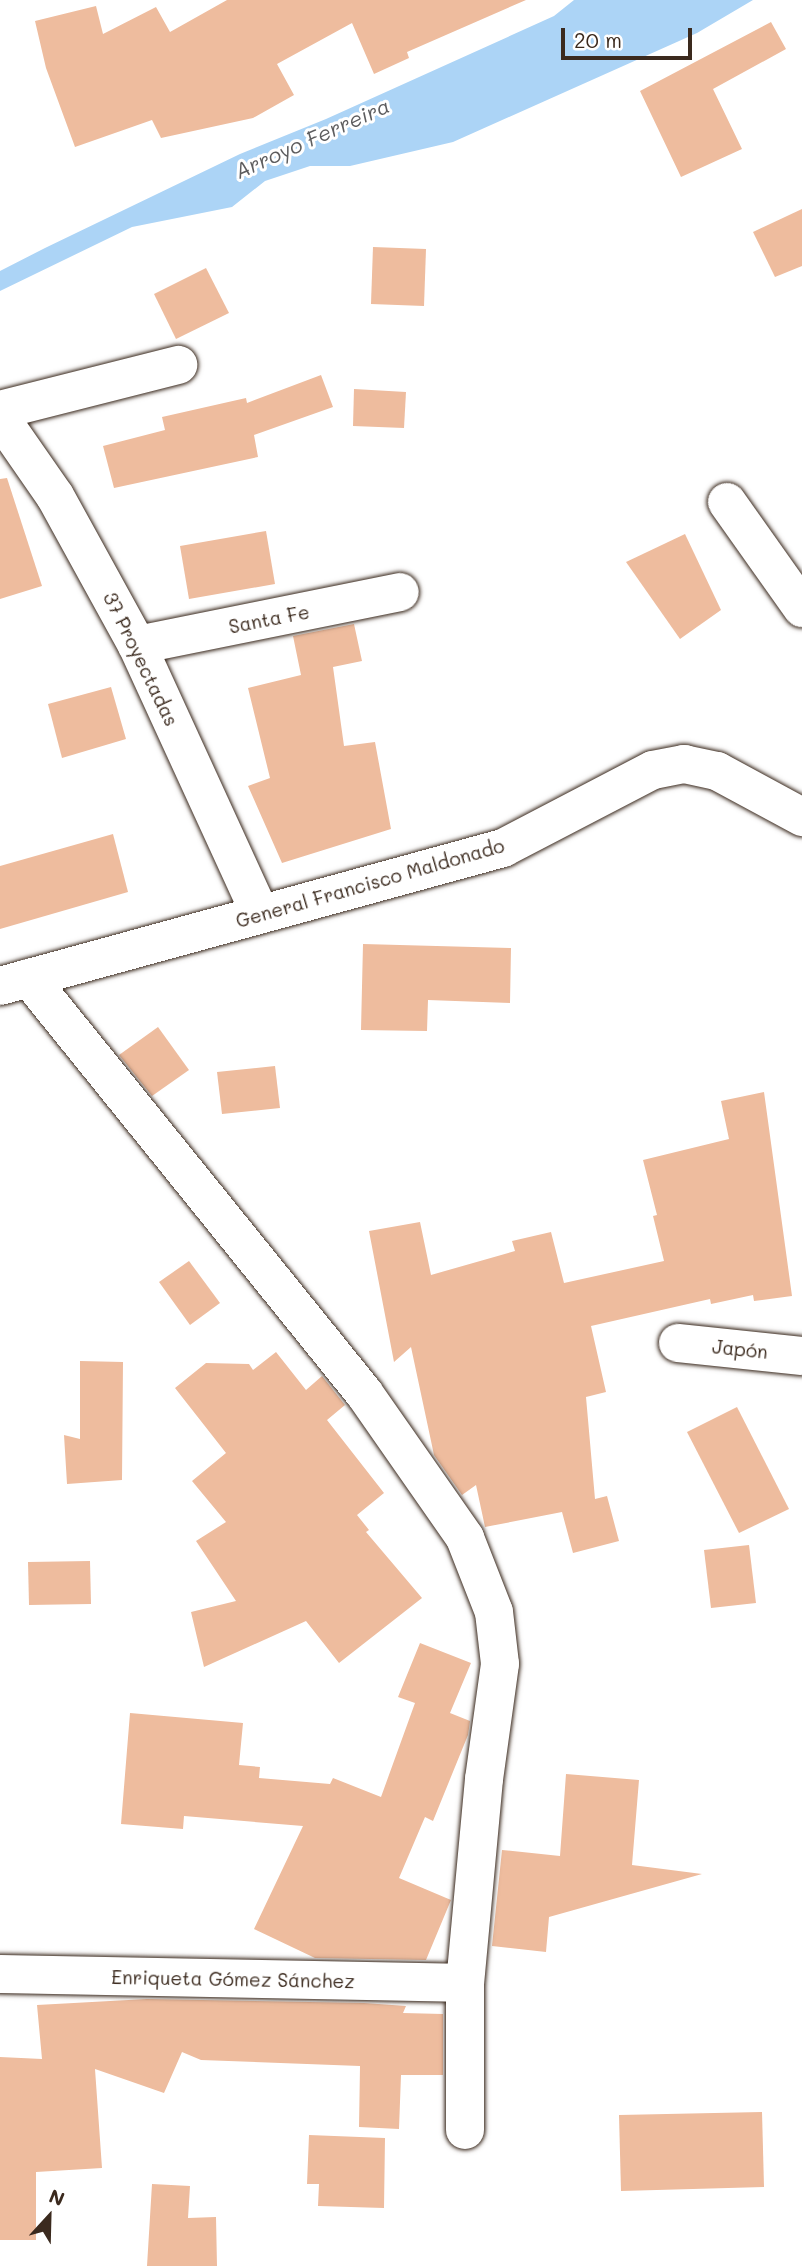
<!DOCTYPE html>
<meta charset="utf-8">
<style>
body{margin:0}
#map{position:relative;width:802px;height:2266px;overflow:hidden;background:#fff;font-family:Mali,sans-serif}
div>[style]{position:absolute}
.water>*{inset:0;background:#acd4f6}
.building>*{inset:0;background:#eebc9e}
.roads{filter:drop-shadow(0 0 2px #3b2a1e) drop-shadow(0 0 2px #3b2a1e)}
.minor>*{height:38px;margin:-19px;padding:0 19px;transform-origin:19px;border-radius:19px;background:#fff}
span{translate:-50% -50%;white-space:nowrap;text-align:center;line-height:1.15;-webkit-text-stroke:6px #fff;paint-order:stroke}
.street-label{font-size:19px;color:#3b2a1e}
.water-label{font-size:21px;color:#5d5d5f;font-style:italic}
.north{position:absolute;left:14px;top:2182px;width:70px;height:70px;-webkit-text-stroke:5px #fff;paint-order:stroke;rotate:22deg;font-size:19px;font-weight:700;line-height:28px;text-align:center;color:#3b2a1e}
.north::after{content:'';display:block;margin:auto;width:24px;height:32px;background:#3b2a1e;clip-path:polygon(50% 0,100% 100%,50% 72%,0 100%)}
.scale{position:absolute;left:561px;top:28px;width:131px;height:32px;box-sizing:border-box;border:4px solid #3b2a1e;border-top:0;padding-left:9px;font-size:21px;line-height:24px;white-space:nowrap;color:#3b2a1e;-webkit-text-stroke:5px #fff;paint-order:stroke}
</style>
<div id="map">
<div class="water">
<i style="clip-path:polygon(574px 0,753px 0,697px 33px,453px 142px,350px 166px,310px 166px,265px 181px,232px 207px,132px 227px,0 291px,0 271px,45px 248px,240px 154px,326px 119px,554px 16px)"></i>
</div>
<div class="building">
<i style="clip-path:polygon(227px 0,526px 0,407px 52px,409px 58px,374px 74px,352px 23px,277px 64px,294px 95px,253px 118px,161px 138px,152px 120px,75px 147px,46px 68px,35px 21px,96px 6px,103px 34px,156px 7px,170px 32px)"></i>
<i style="clip-path:polygon(771px 22px,786px 49px,713px 89px,742px 149px,681px 177px,640px 91px)"></i>
<i style="clip-path:polygon(802px 209px,802px 266px,775px 277px,753px 232px)"></i>
<i style="clip-path:polygon(373px 247px,426px 249px,424px 306px,371px 304px)"></i>
<i style="clip-path:polygon(206px 268px,229px 313px,176px 339px,154px 294px)"></i>
<i style="clip-path:polygon(321px 375px,333px 407px,254px 435px,258px 457px,114px 488px,103px 446px,165px 430px,162px 417px,246px 398px,247px 403px)"></i>
<i style="clip-path:polygon(354px 389px,406px 392px,404px 428px,353px 426px)"></i>
<i style="clip-path:polygon(7px 478px,42px 586px,0 599px,0 479px)"></i>
<i style="clip-path:polygon(266px 531px,275px 584px,189px 599px,180px 546px)"></i>
<i style="clip-path:polygon(685px 534px,721px 610px,680px 639px,626px 562px)"></i>
<i style="clip-path:polygon(354px 624px,362px 661px,333px 667px,344px 746px,375px 742px,391px 829px,282px 863px,248px 786px,270px 778px,248px 688px,301px 675px,293px 636px)"></i>
<i style="clip-path:polygon(111px 687px,126px 739px,62px 758px,48px 704px)"></i>
<i style="clip-path:polygon(113px 834px,128px 892px,0 929px,0 866px)"></i>
<i style="clip-path:polygon(363px 944px,511px 948px,510px 1003px,428px 1000px,427px 1031px,361px 1030px)"></i>
<i style="clip-path:polygon(158px 1027px,189px 1070px,152px 1096px,119px 1055px)"></i>
<i style="clip-path:polygon(275px 1066px,280px 1108px,222px 1114px,217px 1072px)"></i>
<i style="clip-path:polygon(764px 1092px,792px 1296px,754px 1301px,753px 1295px,711px 1304px,710px 1299px,591px 1326px,606px 1392px,586px 1397px,595px 1499px,607px 1496px,619px 1541px,573px 1553px,562px 1512px,485px 1527px,476px 1485px,462px 1495px,434px 1455px,411px 1347px,394px 1362px,369px 1231px,420px 1222px,431px 1275px,515px 1251px,512px 1241px,551px 1232px,564px 1283px,664px 1261px,653px 1216px,657px 1215px,643px 1160px,729px 1139px,721px 1101px)"></i>
<i style="clip-path:polygon(189px 1261px,220px 1303px,190px 1325px,159px 1282px)"></i>
<i style="clip-path:polygon(276px 1352px,306px 1390px,322px 1376px,345px 1405px,327px 1420px,384px 1493px,357px 1515px,369px 1530px,366px 1532px,422px 1598px,339px 1663px,306px 1621px,204px 1667px,191px 1612px,236px 1601px,196px 1541px,226px 1522px,192px 1481px,226px 1453px,175px 1388px,206px 1363px,249px 1364px,253px 1370px)"></i>
<i style="clip-path:polygon(80px 1361px,123px 1362px,122px 1480px,67px 1484px,64px 1435px,80px 1439px)"></i>
<i style="clip-path:polygon(737px 1407px,789px 1509px,739px 1533px,687px 1432px)"></i>
<i style="clip-path:polygon(749px 1545px,756px 1603px,711px 1608px,704px 1550px)"></i>
<i style="clip-path:polygon(90px 1561px,91px 1604px,29px 1605px,28px 1562px)"></i>
<i style="clip-path:polygon(420px 1643px,471px 1663px,450px 1713px,470px 1721px,468px 1735px,433px 1821px,425px 1817px,399px 1878px,451px 1900px,426px 1960px,315px 1958px,254px 1929px,303px 1826px,184px 1816px,183px 1829px,121px 1824px,130px 1713px,243px 1723px,239px 1765px,260px 1767px,259px 1778px,330px 1784px,333px 1778px,381px 1797px,415px 1703px,398px 1697px)"></i>
<i style="clip-path:polygon(566px 1774px,639px 1780px,632px 1865px,702px 1874px,549px 1917px,546px 1952px,492px 1946px,502px 1850px,560px 1856px)"></i>
<i style="clip-path:polygon(147px 1999px,364px 2003px,406px 2006px,403px 2013px,443px 2014px,443px 2075px,401px 2075px,399px 2129px,359px 2127px,360px 2066px,201px 2060px,182px 2052px,164px 2093px,95px 2069px,102px 2168px,36px 2172px,36px 2240px,0 2240px,0 2057px,42px 2059px,37px 2005px)"></i>
<i style="clip-path:polygon(762px 2112px,764px 2187px,621px 2191px,619px 2115px)"></i>
<i style="clip-path:polygon(309px 2135px,385px 2138px,384px 2208px,318px 2206px,319px 2184px,307px 2184px)"></i>
<i style="clip-path:polygon(152px 2184px,190px 2186px,188px 2218px,216px 2217px,217px 2266px,147px 2266px)"></i>
</div>
<div class="roads">
<div class="minor">
<i style="left:0;top:410px;width:184px;rotate:-14.2deg"></i>
<i style="left:0;top:417px;width:96px;rotate:55.2deg"></i>
<i style="left:55px;top:496px;width:170px;rotate:61.2deg"></i>
<i style="left:137px;top:645px;width:296px;rotate:65.4deg"></i>
<i style="left:727px;top:502px;width:130px;rotate:54.7deg"></i>
<i style="left:137px;top:645px;width:268px;rotate:-11.4deg"></i>
<i style="left:29px;top:978px;width:533px;rotate:51.09deg"></i>
<i style="left:364px;top:1393px;width:177px;rotate:55.1deg"></i>
<i style="left:465px;top:1538px;width:79px;rotate:68.6deg"></i>
<i style="left:494px;top:1612px;width:52px;rotate:83.4deg"></i>
<i style="left:500px;top:1664px;width:116px;rotate:97.9deg"></i>
<i style="left:484px;top:1779px;width:205px;rotate:95.3deg"></i>
<i style="left:465px;top:1983px;width:147px;rotate:90deg"></i>
<i style="left:0;top:986px;width:522px;rotate:-15.34deg"></i>
<i style="left:503px;top:848px;width:169px;rotate:-27.5deg"></i>
<i style="left:653px;top:770px;width:32px;rotate:-11deg"></i>
<i style="left:684px;top:764px;width:34px;rotate:12deg"></i>
<i style="left:717px;top:771px;width:97px;rotate:28.4deg"></i>
<i style="left:678px;top:1343px;width:125px;rotate:6deg"></i>
<i style="left:0;top:1974px;width:465px;rotate:1.1deg"></i>
</div>
</div>
<div class="street-label">
<span style="left:269px;top:619px;rotate:-11deg">Santa Fe</span>
<span style="left:141px;top:659px;rotate:64deg">37 Proyectadas</span>
<span style="left:370px;top:883px;rotate:-16deg">General Francisco Maldonado</span>
<span style="left:740px;top:1349px;rotate:6deg">Japón</span>
<span style="left:233px;top:1979px;rotate:1deg">Enriqueta Gómez Sánchez</span>
</div>
<div class="water-label">
<span style="left:312px;top:138px;rotate:-24deg">Arroyo Ferreira</span>
</div>
<div class="north">N</div>
<div class="scale">20 m</div>
</div>
